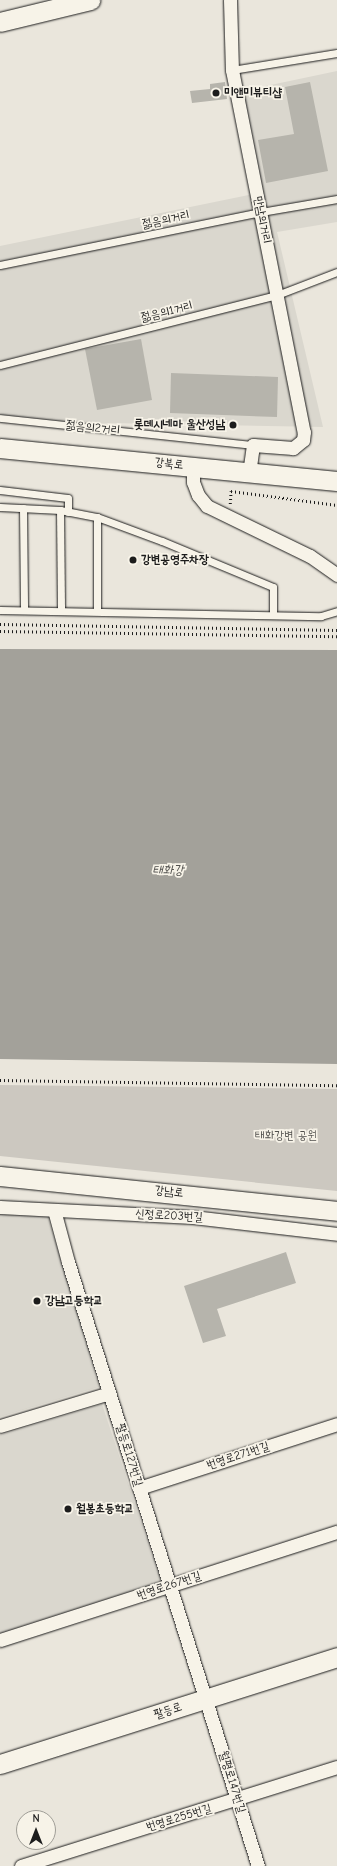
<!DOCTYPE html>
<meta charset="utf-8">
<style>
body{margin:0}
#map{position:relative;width:337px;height:1866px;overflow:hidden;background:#eae6dc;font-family:"Comic Neue","Poor Story",sans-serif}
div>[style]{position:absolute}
.built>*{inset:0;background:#dad7ce}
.green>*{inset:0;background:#ccc8c0}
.water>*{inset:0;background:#a3a19a}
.building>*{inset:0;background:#b6b4ac}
.path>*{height:2.5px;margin-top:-1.25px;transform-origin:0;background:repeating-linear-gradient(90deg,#1c1c1c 0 1px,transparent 0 4px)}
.roads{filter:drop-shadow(0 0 1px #1c1c1c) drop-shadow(0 0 1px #1c1c1c)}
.lane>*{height:7px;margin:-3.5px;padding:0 3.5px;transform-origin:3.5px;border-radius:3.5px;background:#f7f3e8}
.street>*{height:13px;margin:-6.5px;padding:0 6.5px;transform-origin:6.5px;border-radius:6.5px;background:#f7f3e8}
.secondary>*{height:19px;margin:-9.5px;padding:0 9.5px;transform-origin:9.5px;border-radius:9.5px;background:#f7f3e8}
.dots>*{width:11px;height:11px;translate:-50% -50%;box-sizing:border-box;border:2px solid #f7f3e8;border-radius:50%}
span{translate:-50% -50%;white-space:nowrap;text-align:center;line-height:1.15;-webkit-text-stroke:3.5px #f7f3e8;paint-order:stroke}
.poi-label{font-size:12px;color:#1c1c1c;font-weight:700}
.left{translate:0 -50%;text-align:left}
.right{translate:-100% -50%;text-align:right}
.street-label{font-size:12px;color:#1c1c1c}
.park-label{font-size:12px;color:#51504d}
.water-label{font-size:13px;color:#52514e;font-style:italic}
.north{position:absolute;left:16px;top:1810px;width:40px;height:40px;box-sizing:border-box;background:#f7f3e8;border:1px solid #9f9d96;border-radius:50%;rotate:0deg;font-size:11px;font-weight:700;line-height:16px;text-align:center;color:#1c1c1c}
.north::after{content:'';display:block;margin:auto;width:14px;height:18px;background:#1c1c1c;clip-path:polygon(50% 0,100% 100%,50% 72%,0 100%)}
</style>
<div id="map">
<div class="built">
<i style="clip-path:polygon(337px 71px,337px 222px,277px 232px,323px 427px,0 421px,0 246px,263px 192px,242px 91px)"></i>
<i style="clip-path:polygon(0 1212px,47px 1214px,99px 1387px,0 1417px)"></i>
<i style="clip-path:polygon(102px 1404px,161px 1582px,0 1635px,0 1435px)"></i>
</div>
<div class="green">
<i style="clip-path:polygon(0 1085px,337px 1089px,337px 1191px,0 1156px)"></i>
</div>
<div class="water">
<i style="clip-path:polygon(0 649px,337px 650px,337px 1064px,0 1059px)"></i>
</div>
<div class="building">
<i style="clip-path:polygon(225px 82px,227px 99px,192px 103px,190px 91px,210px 89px,210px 84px)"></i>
<i style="clip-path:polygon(310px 82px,328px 171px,266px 183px,258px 140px,294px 134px,285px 87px)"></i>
<i style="clip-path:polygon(141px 339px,152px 400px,97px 410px,85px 349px)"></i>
<i style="clip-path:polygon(171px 373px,278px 377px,277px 417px,170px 413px)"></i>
<i style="clip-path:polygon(286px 1252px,296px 1283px,217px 1309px,226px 1336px,203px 1343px,184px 1286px)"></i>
</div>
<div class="path">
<i style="left:230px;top:504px;width:13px;rotate:-86deg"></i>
<i style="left:231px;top:491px;width:107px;rotate:7.5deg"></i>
<i style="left:0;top:624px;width:337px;rotate:1deg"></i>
<i style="left:0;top:631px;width:337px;rotate:0.9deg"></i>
<i style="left:0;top:1080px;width:337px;rotate:0.9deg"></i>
</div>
<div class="roads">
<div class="lane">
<i style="left:232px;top:70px;width:106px;rotate:-9.2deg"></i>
<i style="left:0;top:265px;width:266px;rotate:-11.5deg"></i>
<i style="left:261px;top:212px;width:77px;rotate:-9.7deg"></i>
<i style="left:0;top:365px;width:286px;rotate:-14.2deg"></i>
<i style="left:277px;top:295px;width:64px;rotate:-21deg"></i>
<i style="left:0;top:418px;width:254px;rotate:6.1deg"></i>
<i style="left:0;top:490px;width:68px;rotate:6.7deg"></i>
<i style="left:68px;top:498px;width:14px;rotate:90deg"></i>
<i style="left:0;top:507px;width:60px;rotate:2.9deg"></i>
<i style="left:60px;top:510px;width:38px;rotate:11deg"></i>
<i style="left:97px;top:517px;width:69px;rotate:20.3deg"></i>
<i style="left:162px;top:541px;width:120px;rotate:22.5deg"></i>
<i style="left:273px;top:587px;width:28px;rotate:90deg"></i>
<i style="left:23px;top:508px;width:102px;rotate:89.4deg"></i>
<i style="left:60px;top:510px;width:101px;rotate:89.4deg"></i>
<i style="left:0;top:610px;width:321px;rotate:1.1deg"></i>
<i style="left:321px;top:616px;width:17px;rotate:-17deg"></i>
<i style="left:97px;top:611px;width:94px;rotate:-90deg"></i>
</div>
<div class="street">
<i style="left:230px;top:0;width:70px;rotate:88.4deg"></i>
<i style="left:232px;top:70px;width:369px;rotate:78.8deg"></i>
<i style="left:304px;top:432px;width:8px;rotate:97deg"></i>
<i style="left:303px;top:440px;width:13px;rotate:141deg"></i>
<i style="left:293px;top:448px;width:40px;rotate:-175.7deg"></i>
<i style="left:253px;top:445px;width:27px;rotate:98deg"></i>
<i style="left:193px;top:467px;width:15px;rotate:90deg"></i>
<i style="left:193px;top:482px;width:14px;rotate:69deg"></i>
<i style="left:198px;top:495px;width:14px;rotate:51deg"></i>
<i style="left:207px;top:506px;width:114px;rotate:25.9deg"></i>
<i style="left:310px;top:556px;width:33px;rotate:35deg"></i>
<i style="left:0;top:1207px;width:193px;rotate:3deg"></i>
<i style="left:193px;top:1217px;width:145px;rotate:6.7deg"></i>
<i style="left:54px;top:1210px;width:54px;rotate:74.9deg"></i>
<i style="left:68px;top:1262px;width:633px;rotate:72.54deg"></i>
<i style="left:0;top:1426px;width:114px;rotate:-16.8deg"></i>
<i style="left:139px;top:1488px;width:208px;rotate:-17.9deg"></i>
<i style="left:0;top:1640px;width:354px;rotate:-17.8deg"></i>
<i style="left:21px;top:1866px;width:331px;rotate:-17.4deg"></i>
</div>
<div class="secondary">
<i style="left:0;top:22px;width:93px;rotate:-13.7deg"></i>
<i style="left:0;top:448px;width:339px;rotate:5.6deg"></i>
<i style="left:0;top:1176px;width:339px;rotate:5.9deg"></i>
<i style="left:0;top:1764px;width:354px;rotate:-17.6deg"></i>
</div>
</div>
<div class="dots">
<i style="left:216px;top:93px;background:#1c1c1c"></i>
<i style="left:233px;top:425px;background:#1c1c1c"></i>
<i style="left:133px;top:560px;background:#1c1c1c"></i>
<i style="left:37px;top:1301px;background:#1c1c1c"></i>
<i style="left:68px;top:1509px;background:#1c1c1c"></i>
</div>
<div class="poi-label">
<span class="left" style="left:224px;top:93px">미앤미뷰티샵</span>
<span class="right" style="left:225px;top:425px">롯데시네마 울산성남</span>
<span class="left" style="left:141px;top:560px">강변공영주차장</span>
<span class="left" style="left:45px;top:1301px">강남고등학교</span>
<span class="left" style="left:76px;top:1509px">월봉초등학교</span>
</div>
<div class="street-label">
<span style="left:166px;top:220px;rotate:-12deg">젊음의거리</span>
<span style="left:262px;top:220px;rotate:79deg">만남의거리</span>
<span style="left:167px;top:312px;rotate:-14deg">젊음의1거리</span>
<span style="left:93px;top:428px;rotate:6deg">젊음의2거리</span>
<span style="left:169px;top:464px;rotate:6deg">강북로</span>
<span style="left:169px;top:1192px;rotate:6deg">강남로</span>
<span style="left:169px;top:1216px;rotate:3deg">신정로203번길</span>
<span style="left:129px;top:1455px;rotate:73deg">팔등로127번길</span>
<span style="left:238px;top:1456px;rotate:-18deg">번영로271번길</span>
<span style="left:169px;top:1586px;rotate:-18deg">번영로267번길</span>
<span style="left:168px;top:1711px;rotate:-18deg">팔등로</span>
<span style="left:232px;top:1782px;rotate:73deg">월평로147번길</span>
<span style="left:179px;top:1818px;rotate:-17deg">번영로255번길</span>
</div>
<div class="park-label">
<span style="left:286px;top:1136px">태화강변 공원</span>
</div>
<div class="water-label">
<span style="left:168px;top:870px">태화강</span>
</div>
<div class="north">N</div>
</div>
